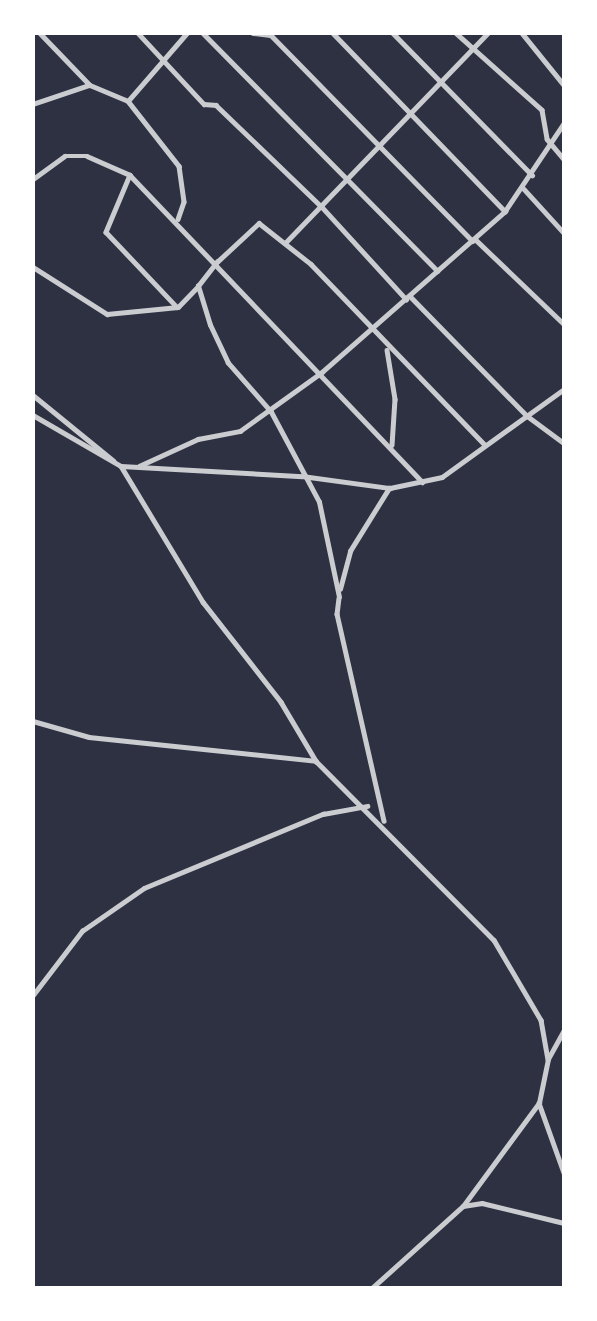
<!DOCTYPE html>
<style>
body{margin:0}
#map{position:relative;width:597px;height:1321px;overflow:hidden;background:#2d3142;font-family:"IBM Plex Sans",sans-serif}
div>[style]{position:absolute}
.minor>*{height:4.5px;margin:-2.25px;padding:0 2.25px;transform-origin:2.25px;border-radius:2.25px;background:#caccd0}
span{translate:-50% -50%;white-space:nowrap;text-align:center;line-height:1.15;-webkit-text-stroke:6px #fff;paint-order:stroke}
.frame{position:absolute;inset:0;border:35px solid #fff;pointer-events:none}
</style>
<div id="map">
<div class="minor">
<i style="left:40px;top:33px;width:72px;rotate:46.1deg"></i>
<i style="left:90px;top:85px;width:41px;rotate:22.8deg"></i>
<i style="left:128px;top:101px;width:83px;rotate:51.9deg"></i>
<i style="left:179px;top:166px;width:36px;rotate:82deg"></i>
<i style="left:184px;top:202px;width:18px;rotate:109deg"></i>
<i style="left:138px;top:33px;width:97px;rotate:47.1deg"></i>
<i style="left:204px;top:104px;width:12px;rotate:5deg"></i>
<i style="left:216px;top:105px;width:147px;rotate:43.9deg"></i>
<i style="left:322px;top:207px;width:125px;rotate:47.6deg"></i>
<i style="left:203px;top:33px;width:334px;rotate:45.4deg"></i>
<i style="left:253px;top:33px;width:17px;rotate:7deg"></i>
<i style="left:269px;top:33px;width:291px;rotate:45.6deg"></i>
<i style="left:333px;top:33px;width:248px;rotate:46deg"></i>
<i style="left:393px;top:33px;width:199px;rotate:45.6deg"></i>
<i style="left:456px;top:33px;width:115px;rotate:41.8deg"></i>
<i style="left:542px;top:110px;width:29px;rotate:80deg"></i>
<i style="left:547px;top:139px;width:26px;rotate:50deg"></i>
<i style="left:522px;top:33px;width:67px;rotate:51.1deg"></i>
<i style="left:128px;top:101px;width:90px;rotate:-49.1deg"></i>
<i style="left:33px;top:104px;width:59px;rotate:-18.7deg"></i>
<i style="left:130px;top:175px;width:62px;rotate:112.8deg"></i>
<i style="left:106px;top:232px;width:103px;rotate:46.6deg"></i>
<i style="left:33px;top:179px;width:39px;rotate:-36deg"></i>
<i style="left:65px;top:156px;width:22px"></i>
<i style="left:87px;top:156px;width:47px;rotate:23.8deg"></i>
<i style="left:130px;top:175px;width:424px;rotate:46.4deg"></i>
<i style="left:524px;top:189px;width:59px;rotate:47.7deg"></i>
<i style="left:475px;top:239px;width:123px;rotate:43.7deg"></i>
<i style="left:285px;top:243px;width:292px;rotate:-46deg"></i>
<i style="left:33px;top:267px;width:88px;rotate:32.4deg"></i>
<i style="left:107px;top:314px;width:71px;rotate:-5.6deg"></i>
<i style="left:178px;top:307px;width:28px;rotate:-46deg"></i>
<i style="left:410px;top:296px;width:166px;rotate:45.7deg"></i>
<i style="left:526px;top:415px;width:47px;rotate:36.4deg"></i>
<i style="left:387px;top:350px;width:50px;rotate:80.7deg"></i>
<i style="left:395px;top:399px;width:46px;rotate:93.7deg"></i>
<i style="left:33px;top:395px;width:104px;rotate:39.2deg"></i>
<i style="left:33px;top:415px;width:102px;rotate:30.1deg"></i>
<i style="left:121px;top:466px;width:181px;rotate:3.2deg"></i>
<i style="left:302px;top:476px;width:89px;rotate:7.8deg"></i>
<i style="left:390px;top:488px;width:53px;rotate:-11.9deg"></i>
<i style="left:442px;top:477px;width:150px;rotate:-35.8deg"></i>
<i style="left:121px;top:466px;width:159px;rotate:58.9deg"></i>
<i style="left:203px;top:602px;width:127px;rotate:52deg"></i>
<i style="left:281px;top:702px;width:69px;rotate:59.3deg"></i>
<i style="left:139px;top:466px;width:65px;rotate:-24.6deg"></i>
<i style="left:198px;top:439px;width:43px;rotate:-10.8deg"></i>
<i style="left:240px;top:431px;width:101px;rotate:-35.7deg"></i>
<i style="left:322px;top:372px;width:244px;rotate:-41.3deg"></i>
<i style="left:505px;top:211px;width:106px;rotate:-56.2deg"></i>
<i style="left:340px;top:589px;width:39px;rotate:-75deg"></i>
<i style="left:350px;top:551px;width:74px;rotate:-58.2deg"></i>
<i style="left:339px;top:597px;width:97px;rotate:-101.9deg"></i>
<i style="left:319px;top:502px;width:102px;rotate:-118.1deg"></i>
<i style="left:271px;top:412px;width:65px;rotate:-131.3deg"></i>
<i style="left:228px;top:363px;width:42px;rotate:-115.3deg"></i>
<i style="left:210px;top:325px;width:41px;rotate:-107.1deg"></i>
<i style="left:198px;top:286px;width:31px;rotate:-52deg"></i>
<i style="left:217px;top:262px;width:57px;rotate:-42.9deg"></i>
<i style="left:259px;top:223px;width:66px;rotate:38.3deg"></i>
<i style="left:311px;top:264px;width:250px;rotate:46.1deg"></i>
<i style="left:339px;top:598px;width:16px;rotate:97deg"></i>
<i style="left:337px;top:614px;width:212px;rotate:77.2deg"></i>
<i style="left:33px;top:721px;width:58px;rotate:15.9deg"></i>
<i style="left:89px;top:737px;width:228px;rotate:6deg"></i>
<i style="left:316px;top:761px;width:252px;rotate:45.2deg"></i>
<i style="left:494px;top:940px;width:93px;rotate:59.6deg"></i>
<i style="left:541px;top:1020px;width:40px;rotate:80deg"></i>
<i style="left:33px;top:995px;width:81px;rotate:-52.6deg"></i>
<i style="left:82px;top:931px;width:75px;rotate:-34.7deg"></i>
<i style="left:144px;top:888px;width:194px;rotate:-22.5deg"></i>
<i style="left:323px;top:814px;width:45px;rotate:-10.3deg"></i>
<i style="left:539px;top:1103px;width:74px;rotate:70.3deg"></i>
<i style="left:463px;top:1206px;width:19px;rotate:-9deg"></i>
<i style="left:482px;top:1203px;width:84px;rotate:13.7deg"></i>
<i style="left:372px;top:1288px;width:122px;rotate:-42deg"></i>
<i style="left:463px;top:1206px;width:128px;rotate:-53.6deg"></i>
<i style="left:539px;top:1103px;width:45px;rotate:-78.4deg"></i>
<i style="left:548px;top:1059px;width:33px;rotate:-61deg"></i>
</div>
<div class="frame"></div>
</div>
